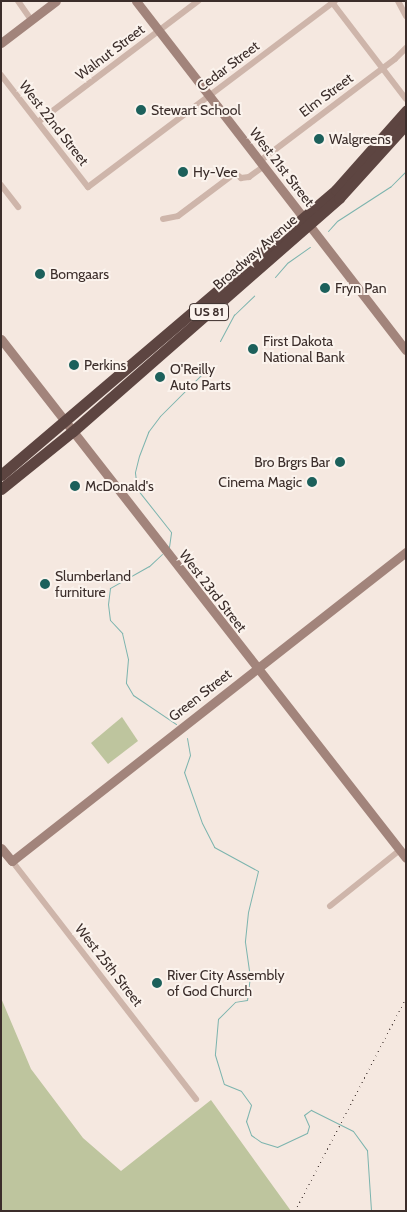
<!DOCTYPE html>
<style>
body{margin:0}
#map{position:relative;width:407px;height:1212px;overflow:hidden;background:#f5e8e0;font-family:Cabin,sans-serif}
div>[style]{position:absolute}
.green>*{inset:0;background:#bec59e}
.stream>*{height:1px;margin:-0.5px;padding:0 0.5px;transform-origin:0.5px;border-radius:0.5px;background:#7cb4ae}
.street>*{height:6px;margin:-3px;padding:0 3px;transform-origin:3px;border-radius:3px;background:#ceb5aa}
.secondary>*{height:9px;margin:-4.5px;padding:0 4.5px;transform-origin:4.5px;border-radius:4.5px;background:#a2847b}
.highway>*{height:11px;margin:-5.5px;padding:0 5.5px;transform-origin:5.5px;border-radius:5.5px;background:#5d4541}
.rail>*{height:1px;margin-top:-0.5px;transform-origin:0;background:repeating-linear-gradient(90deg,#3b2d2a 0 1px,transparent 0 5px)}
.dots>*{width:14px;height:14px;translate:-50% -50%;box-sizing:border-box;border:2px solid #fbf3ed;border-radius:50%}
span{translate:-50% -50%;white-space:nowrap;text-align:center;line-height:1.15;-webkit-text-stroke:4px #fbf3ed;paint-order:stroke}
.shield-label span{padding:1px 4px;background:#fbf3ed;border:1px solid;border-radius:4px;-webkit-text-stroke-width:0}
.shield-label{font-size:12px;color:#3b2d2a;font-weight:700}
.street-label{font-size:14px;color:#3b2d2a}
.poi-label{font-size:14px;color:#3b2d2a}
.left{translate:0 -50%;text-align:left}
.right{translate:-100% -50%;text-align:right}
.frame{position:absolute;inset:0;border:2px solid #3b2d2a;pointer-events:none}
</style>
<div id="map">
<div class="green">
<i style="clip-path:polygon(122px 717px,138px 741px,108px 764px,91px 743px)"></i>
<i style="clip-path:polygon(1px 998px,31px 1069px,83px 1138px,121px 1171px,211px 1100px,291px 1211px,1px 1211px)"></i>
</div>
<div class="stream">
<i style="left:328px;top:231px;width:13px;rotate:-48deg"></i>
<i style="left:337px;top:221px;width:64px;rotate:-32.9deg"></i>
<i style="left:391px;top:186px;width:21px;rotate:-45deg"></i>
<i style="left:275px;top:277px;width:18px;rotate:-49deg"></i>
<i style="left:287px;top:263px;width:28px;rotate:-35deg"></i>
<i style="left:220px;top:341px;width:30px;rotate:-62deg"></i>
<i style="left:234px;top:315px;width:28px;rotate:-44deg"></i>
<i style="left:169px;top:547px;width:15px;rotate:-82deg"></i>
<i style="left:171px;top:532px;width:55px;rotate:-128.3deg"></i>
<i style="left:137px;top:489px;width:17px;rotate:-97deg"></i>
<i style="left:135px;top:472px;width:16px;rotate:-76deg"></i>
<i style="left:139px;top:456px;width:26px;rotate:-69deg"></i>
<i style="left:148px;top:432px;width:20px;rotate:-53deg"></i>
<i style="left:160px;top:416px;width:71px;rotate:-45deg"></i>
<i style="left:162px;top:554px;width:18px;rotate:137deg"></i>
<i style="left:149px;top:566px;width:45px;rotate:150.6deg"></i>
<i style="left:110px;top:588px;width:16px;rotate:97deg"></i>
<i style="left:108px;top:604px;width:16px;rotate:83deg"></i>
<i style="left:110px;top:620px;width:18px;rotate:47deg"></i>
<i style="left:122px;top:633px;width:27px;rotate:77deg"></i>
<i style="left:128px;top:659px;width:24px;rotate:95deg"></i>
<i style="left:126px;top:683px;width:14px;rotate:60deg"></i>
<i style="left:133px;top:695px;width:52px;rotate:34deg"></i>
<i style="left:187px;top:738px;width:17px;rotate:80deg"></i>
<i style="left:190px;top:755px;width:18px;rotate:109deg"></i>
<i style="left:184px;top:772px;width:54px;rotate:70.6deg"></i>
<i style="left:202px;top:823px;width:27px;rotate:63deg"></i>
<i style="left:214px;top:847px;width:50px;rotate:28.6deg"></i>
<i style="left:258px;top:871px;width:42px;rotate:103.7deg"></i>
<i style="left:248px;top:912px;width:30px;rotate:96deg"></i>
<i style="left:245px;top:942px;width:34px;rotate:82deg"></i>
<i style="left:250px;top:976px;width:24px;rotate:97deg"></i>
<i style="left:247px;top:1000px;width:12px;rotate:171deg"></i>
<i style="left:235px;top:1002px;width:24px;rotate:135deg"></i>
<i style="left:218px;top:1019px;width:36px;rotate:95deg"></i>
<i style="left:215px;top:1055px;width:30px;rotate:73deg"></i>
<i style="left:224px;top:1084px;width:18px;rotate:22deg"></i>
<i style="left:241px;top:1091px;width:17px;rotate:54deg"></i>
<i style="left:251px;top:1105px;width:17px;rotate:107deg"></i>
<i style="left:246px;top:1121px;width:15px;rotate:70deg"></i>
<i style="left:251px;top:1135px;width:12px;rotate:35deg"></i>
<i style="left:261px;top:1142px;width:17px;rotate:17deg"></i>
<i style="left:277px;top:1147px;width:33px;rotate:-25deg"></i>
<i style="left:307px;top:1133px;width:7px;rotate:-74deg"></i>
<i style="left:309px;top:1126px;width:12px;rotate:-114deg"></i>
<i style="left:304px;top:1115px;width:9px;rotate:-36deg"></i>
<i style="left:311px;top:1110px;width:47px;rotate:26.6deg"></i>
<i style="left:353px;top:1131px;width:24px;rotate:54deg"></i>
<i style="left:367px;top:1150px;width:61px;rotate:86.2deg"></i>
</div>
<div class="street">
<i style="left:18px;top:1px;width:24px;rotate:55deg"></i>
<i style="left:331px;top:1px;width:123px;rotate:52.6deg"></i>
<i style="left:398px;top:1px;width:17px;rotate:62deg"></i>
<i style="left:1px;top:75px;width:142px;rotate:52.2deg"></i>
<i style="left:88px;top:187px;width:309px;rotate:-37deg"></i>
<i style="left:38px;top:122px;width:201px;rotate:-37.1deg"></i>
<i style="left:260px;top:161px;width:169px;rotate:-37.1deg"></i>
<i style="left:395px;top:59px;width:16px;rotate:-45deg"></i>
<i style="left:1px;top:185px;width:28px;rotate:52deg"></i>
<i style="left:163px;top:219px;width:15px;rotate:-11deg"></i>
<i style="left:178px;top:216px;width:71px;rotate:-37deg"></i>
<i style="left:235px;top:173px;width:8px;rotate:40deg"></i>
<i style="left:241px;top:178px;width:8px;rotate:-7deg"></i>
<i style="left:249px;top:177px;width:19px;rotate:-36deg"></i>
<i style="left:12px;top:861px;width:301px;rotate:52.3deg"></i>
<i style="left:330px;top:906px;width:90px;rotate:-38.7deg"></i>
</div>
<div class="secondary">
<i style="left:136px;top:1px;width:441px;rotate:52.3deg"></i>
<i style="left:1px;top:43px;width:69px;rotate:-37.4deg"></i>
<i style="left:1px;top:339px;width:658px;rotate:52.03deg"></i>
<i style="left:1px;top:848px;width:17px;rotate:50deg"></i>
<i style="left:12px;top:861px;width:501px;rotate:-38.11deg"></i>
</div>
<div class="highway">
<i style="left:1px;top:475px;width:440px;rotate:-40.4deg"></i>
<i style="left:336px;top:190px;width:106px;rotate:-48.5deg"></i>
<i style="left:1px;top:489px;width:92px;rotate:-38.9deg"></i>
<i style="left:73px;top:431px;width:354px;rotate:-41.2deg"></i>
<i style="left:339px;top:198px;width:100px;rotate:-47.8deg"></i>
</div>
<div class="rail">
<i style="left:295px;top:1211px;width:240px;rotate:-62.5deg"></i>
</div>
<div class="dots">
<i style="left:141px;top:110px;background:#1c605b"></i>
<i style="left:319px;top:139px;background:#1c605b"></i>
<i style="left:183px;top:172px;background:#1c605b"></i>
<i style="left:40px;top:274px;background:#1c605b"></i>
<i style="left:325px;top:288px;background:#1c605b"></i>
<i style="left:253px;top:349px;background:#1c605b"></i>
<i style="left:74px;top:365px;background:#1c605b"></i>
<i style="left:160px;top:377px;background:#1c605b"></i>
<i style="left:340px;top:462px;background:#1c605b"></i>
<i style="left:312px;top:482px;background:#1c605b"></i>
<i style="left:75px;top:486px;background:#1c605b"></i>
<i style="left:45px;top:584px;background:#1c605b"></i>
<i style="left:157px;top:983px;background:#1c605b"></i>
</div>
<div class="shield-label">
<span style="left:209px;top:312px">US 81</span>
</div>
<div class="street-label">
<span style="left:110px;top:52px;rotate:-37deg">Walnut Street</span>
<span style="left:228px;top:66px;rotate:-37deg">Cedar Street</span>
<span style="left:326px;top:95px;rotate:-37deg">Elm Street</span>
<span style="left:54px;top:123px;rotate:52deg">West 22nd Street</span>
<span style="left:282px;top:167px;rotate:52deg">West 21st Street</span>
<span style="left:255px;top:252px;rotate:-41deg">Broadway Avenue</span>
<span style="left:213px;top:591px;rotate:52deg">West 23rd Street</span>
<span style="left:200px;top:695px;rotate:-38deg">Green Street</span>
<span style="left:109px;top:965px;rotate:52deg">West 25th Street</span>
</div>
<div class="poi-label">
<span class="left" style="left:151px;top:110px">Stewart School</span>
<span class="left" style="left:329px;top:139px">Walgreens</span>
<span class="left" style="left:193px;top:172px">Hy-Vee</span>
<span class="left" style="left:50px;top:274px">Bomgaars</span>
<span class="left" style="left:335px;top:288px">Fryn Pan</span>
<span class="left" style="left:263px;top:349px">First Dakota<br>National Bank</span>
<span class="left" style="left:84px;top:365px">Perkins</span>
<span class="left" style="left:170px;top:377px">O'Reilly<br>Auto Parts</span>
<span class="right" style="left:330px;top:462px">Bro Brgrs Bar</span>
<span class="right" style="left:302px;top:482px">Cinema Magic</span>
<span class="left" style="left:85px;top:486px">McDonald's</span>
<span class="left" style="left:55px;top:584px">Slumberland<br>furniture</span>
<span class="left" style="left:167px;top:983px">River City Assembly<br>of God Church</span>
</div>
<div class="frame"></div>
</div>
